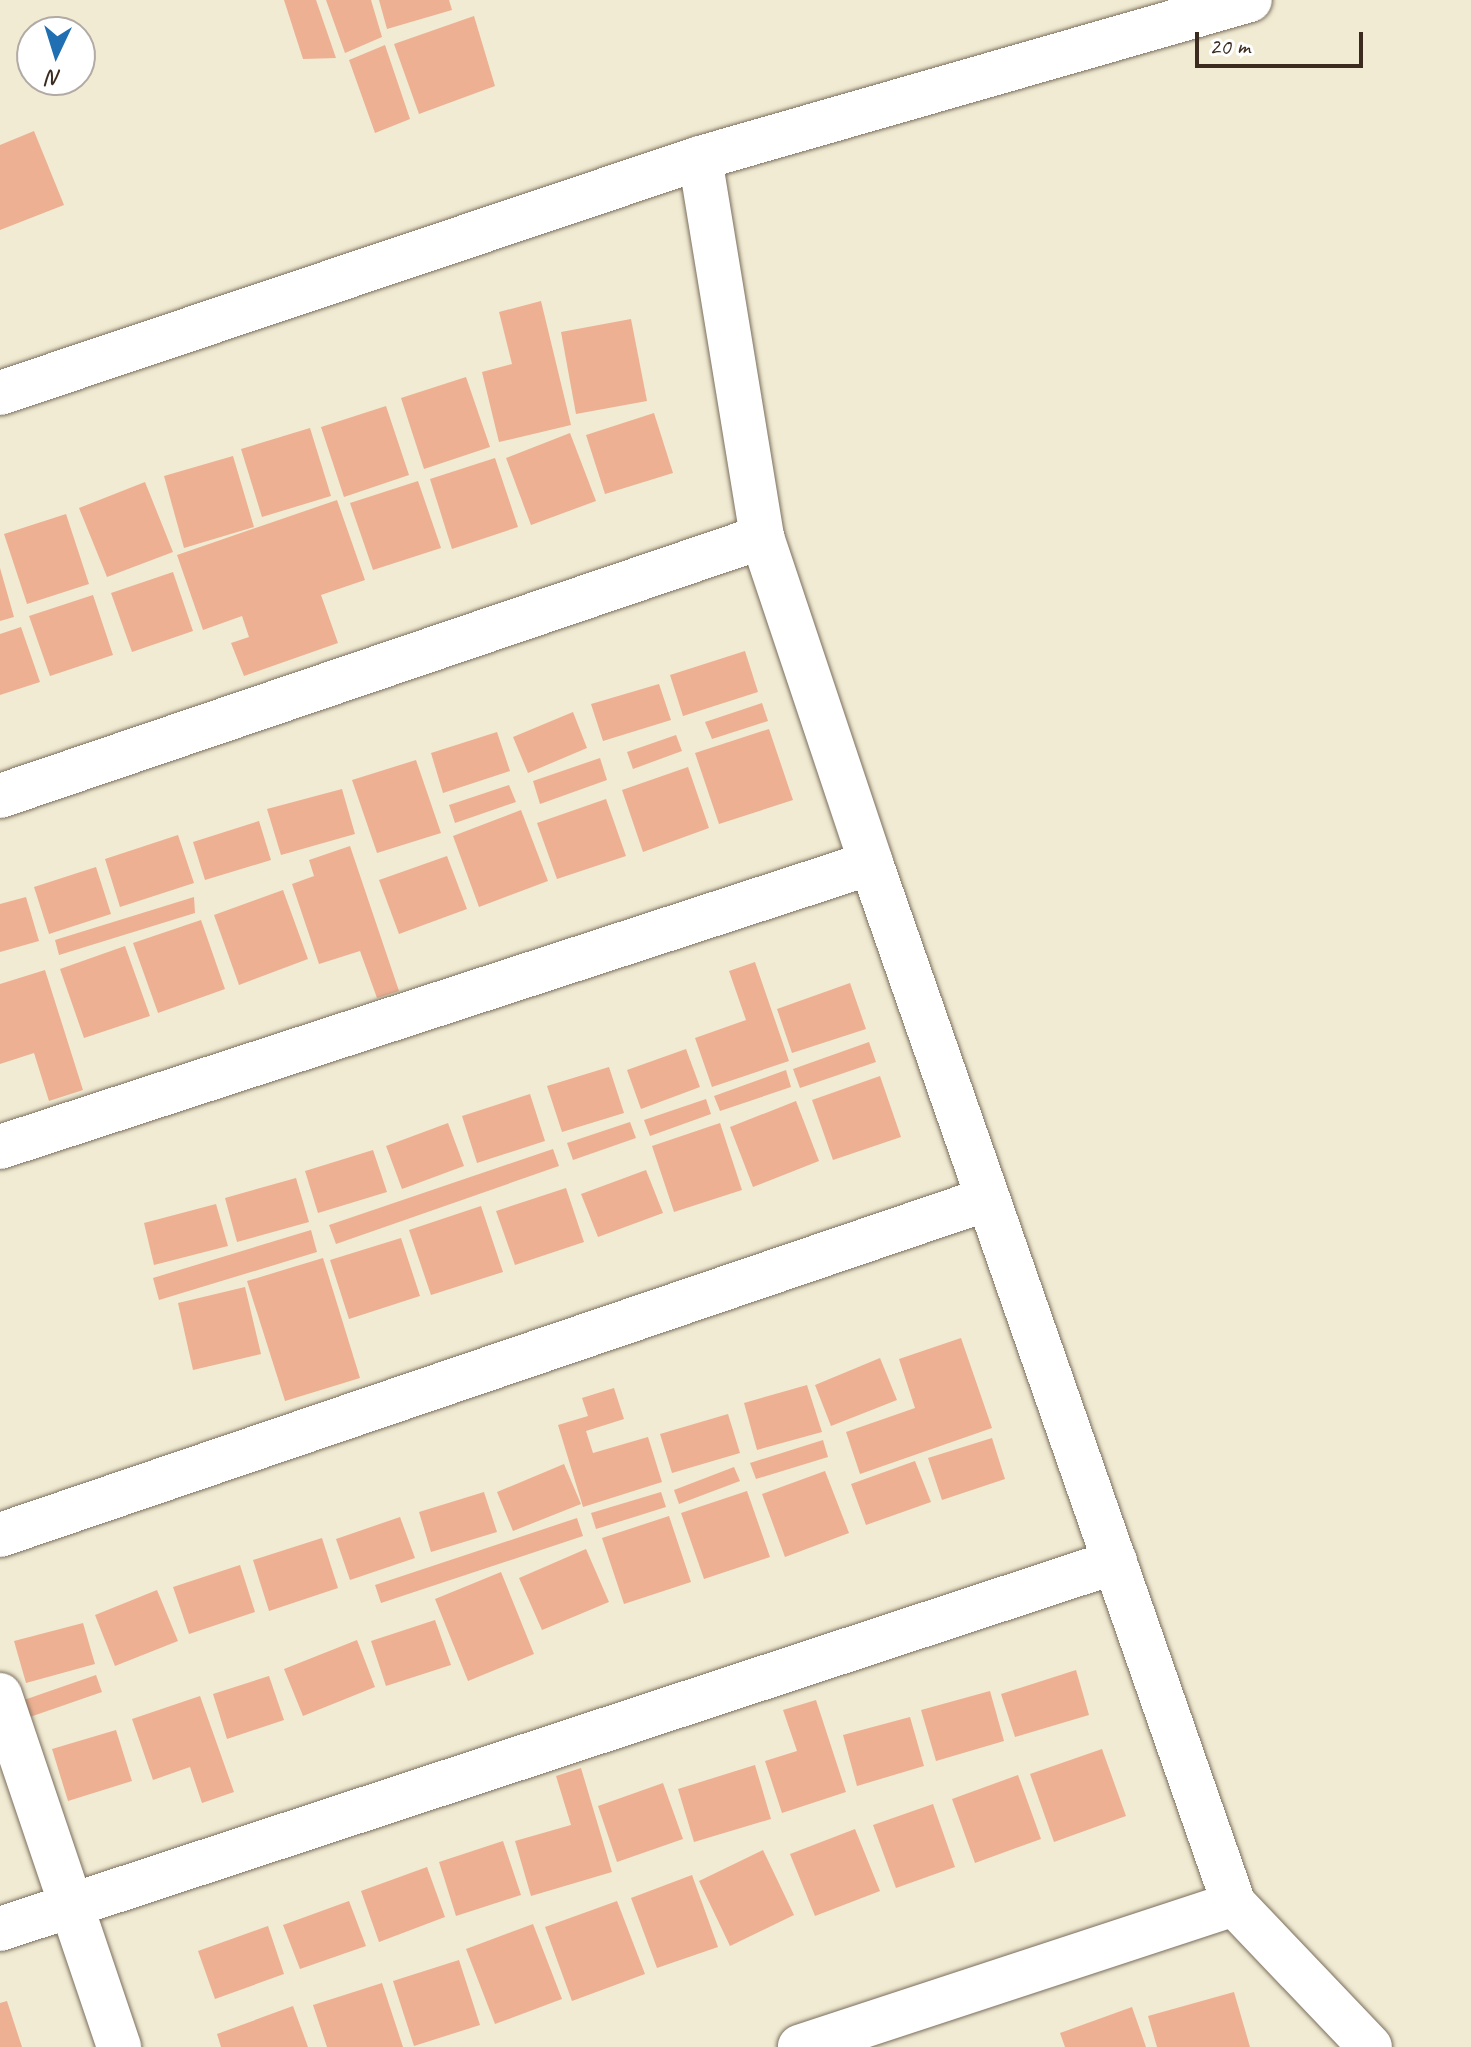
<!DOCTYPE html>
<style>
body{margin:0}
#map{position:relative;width:1471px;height:2047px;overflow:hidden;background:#f1ebd3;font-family:Caveat,sans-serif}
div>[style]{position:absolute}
.building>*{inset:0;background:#edb093}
.roads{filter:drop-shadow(0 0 2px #7b6e5d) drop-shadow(0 0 2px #7b6e5d)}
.minor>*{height:44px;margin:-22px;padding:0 22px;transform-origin:22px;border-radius:22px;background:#fff}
span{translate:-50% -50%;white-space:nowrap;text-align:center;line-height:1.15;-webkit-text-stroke:8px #fff;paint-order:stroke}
.north{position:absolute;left:16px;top:16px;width:80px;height:80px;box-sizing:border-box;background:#fff;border:2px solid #b1aaa5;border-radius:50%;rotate:184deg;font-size:22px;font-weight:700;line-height:32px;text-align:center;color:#3b2a1e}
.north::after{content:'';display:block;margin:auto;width:28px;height:36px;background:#1f6fb2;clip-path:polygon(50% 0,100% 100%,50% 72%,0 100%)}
.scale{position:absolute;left:1195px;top:32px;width:168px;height:36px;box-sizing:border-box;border:4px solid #3b2a1e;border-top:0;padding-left:10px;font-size:24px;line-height:28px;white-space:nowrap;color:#3b2a1e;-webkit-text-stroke:6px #fff;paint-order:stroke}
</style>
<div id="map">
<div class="building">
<i style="clip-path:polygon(284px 0,316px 0,336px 58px,303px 59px)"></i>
<i style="clip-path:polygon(326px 0,371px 0,382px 37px,345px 53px)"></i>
<i style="clip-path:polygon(379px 0,449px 0,452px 10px,387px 29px)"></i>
<i style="clip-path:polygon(474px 16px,495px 86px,419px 114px,394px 44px)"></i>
<i style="clip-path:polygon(385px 45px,410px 119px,375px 133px,349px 60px)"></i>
<i style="clip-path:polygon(34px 131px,64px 205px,0 230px,0 145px)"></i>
<i style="clip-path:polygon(541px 301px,571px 425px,499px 442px,482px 372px,512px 364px,499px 312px)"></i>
<i style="clip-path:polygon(631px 319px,647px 401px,576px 414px,561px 332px)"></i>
<i style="clip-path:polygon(466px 377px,490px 447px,424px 469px,401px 398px)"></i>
<i style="clip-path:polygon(386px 406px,409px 475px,344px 497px,321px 427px)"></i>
<i style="clip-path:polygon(654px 413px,673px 473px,605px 494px,586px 435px)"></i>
<i style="clip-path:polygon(310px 428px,331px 496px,262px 517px,241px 449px)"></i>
<i style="clip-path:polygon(570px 433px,596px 501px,531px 525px,506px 458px)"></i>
<i style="clip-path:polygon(233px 456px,254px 527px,184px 548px,164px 476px)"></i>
<i style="clip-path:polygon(495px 458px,518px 527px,452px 549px,430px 479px)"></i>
<i style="clip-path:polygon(418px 481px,441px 548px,373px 570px,350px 503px)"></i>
<i style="clip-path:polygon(145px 482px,173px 552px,107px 577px,79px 508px)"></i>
<i style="clip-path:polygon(337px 500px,365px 580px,321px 595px,338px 643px,244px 676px,231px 643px,249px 637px,242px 616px,203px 630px,177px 555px)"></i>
<i style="clip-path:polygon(66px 514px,89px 584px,27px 604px,4px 534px)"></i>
<i style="clip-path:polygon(0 568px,14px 617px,0 621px)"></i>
<i style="clip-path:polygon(173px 572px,193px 631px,132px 652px,111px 593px)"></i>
<i style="clip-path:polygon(93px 595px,113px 655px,50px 676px,29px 616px)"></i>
<i style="clip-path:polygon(21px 627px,40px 682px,0 695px,0 634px)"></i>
<i style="clip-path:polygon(745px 651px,758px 692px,683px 716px,670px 675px)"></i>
<i style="clip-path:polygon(659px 684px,671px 720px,603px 741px,591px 704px)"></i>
<i style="clip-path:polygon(762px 703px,768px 721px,712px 739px,705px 722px)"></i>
<i style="clip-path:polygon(573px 712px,587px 748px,528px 773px,513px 737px)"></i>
<i style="clip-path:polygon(769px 729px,793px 800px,719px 824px,695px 753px)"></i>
<i style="clip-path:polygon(497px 732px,510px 771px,443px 793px,431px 753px)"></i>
<i style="clip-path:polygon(676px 735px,682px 751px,633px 769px,627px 752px)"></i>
<i style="clip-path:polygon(600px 758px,607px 780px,540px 804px,533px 781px)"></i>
<i style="clip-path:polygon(416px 760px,441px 833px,377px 853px,352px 780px)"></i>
<i style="clip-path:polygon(688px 767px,709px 828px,643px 852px,622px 790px)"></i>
<i style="clip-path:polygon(509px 785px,516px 802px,455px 823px,449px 805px)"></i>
<i style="clip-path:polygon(342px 789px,355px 834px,281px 855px,267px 809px)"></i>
<i style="clip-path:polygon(606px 799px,626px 856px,557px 879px,537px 823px)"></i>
<i style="clip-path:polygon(521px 810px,548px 881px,479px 907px,453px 836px)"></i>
<i style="clip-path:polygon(259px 821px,271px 860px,205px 880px,193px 842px)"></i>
<i style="clip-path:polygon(178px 835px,194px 883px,120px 907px,105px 859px)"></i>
<i style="clip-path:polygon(350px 846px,399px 991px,377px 998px,360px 951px,319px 964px,292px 884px,314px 876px,309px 860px)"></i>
<i style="clip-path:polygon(447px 856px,467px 909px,399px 934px,379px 880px)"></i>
<i style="clip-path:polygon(96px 867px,111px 914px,49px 934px,34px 887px)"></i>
<i style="clip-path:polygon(283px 890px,308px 959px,239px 985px,214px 915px)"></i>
<i style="clip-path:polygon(26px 897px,39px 941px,0 952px,0 904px)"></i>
<i style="clip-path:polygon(194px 897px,195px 913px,59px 955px,55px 940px)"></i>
<i style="clip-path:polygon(201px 920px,225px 989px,158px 1013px,133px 943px)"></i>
<i style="clip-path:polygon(125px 946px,150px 1016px,84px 1038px,60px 969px)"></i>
<i style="clip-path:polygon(755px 962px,789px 1061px,712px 1087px,695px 1038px,746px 1020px,729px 971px)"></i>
<i style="clip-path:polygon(45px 970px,83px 1090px,49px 1101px,34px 1053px,0 1064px,0 984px)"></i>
<i style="clip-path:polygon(850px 983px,866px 1029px,792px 1053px,777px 1009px)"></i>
<i style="clip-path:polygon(869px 1042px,876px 1062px,800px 1088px,793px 1069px)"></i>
<i style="clip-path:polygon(686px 1049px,700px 1087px,641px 1109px,627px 1070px)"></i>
<i style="clip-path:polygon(609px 1067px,624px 1113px,562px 1132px,547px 1086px)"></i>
<i style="clip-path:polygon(786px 1070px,791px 1087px,720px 1111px,714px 1096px)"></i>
<i style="clip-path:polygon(880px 1076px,901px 1137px,833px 1160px,812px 1100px)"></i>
<i style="clip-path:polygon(530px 1094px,545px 1141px,477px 1163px,462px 1116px)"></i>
<i style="clip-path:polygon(706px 1099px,711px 1114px,650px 1136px,644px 1120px)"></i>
<i style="clip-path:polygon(796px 1101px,819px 1161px,753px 1187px,730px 1127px)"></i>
<i style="clip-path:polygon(630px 1122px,636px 1138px,573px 1160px,567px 1143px)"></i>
<i style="clip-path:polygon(448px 1123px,464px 1166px,402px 1189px,386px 1146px)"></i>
<i style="clip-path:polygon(720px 1123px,742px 1190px,674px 1212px,652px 1146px)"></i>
<i style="clip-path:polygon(553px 1149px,559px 1166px,336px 1244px,329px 1225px)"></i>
<i style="clip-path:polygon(373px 1150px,387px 1192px,318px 1213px,305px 1171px)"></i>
<i style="clip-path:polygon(646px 1170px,663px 1213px,598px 1237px,581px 1194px)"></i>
<i style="clip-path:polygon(296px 1178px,309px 1222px,237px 1242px,225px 1198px)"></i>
<i style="clip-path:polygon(566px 1188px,584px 1242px,515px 1265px,496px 1211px)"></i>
<i style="clip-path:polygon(216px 1204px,228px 1246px,154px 1265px,144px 1223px)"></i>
<i style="clip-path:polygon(481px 1206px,503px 1272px,431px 1295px,409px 1230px)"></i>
<i style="clip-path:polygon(311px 1230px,317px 1252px,159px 1300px,153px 1278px)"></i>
<i style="clip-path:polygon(401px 1238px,420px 1296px,349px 1319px,330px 1260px)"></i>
<i style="clip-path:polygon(323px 1258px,360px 1378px,285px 1401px,247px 1281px)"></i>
<i style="clip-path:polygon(245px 1287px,261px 1354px,193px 1370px,178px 1303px)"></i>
<i style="clip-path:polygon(961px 1338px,992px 1428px,860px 1474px,846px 1432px,915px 1408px,899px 1359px)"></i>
<i style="clip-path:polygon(880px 1358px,897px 1400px,831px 1426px,815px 1385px)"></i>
<i style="clip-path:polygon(807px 1385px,822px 1432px,757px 1450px,744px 1403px)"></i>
<i style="clip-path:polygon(614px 1388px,624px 1419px,586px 1431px,593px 1453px,648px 1437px,662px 1482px,583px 1507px,558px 1425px,588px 1416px,582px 1398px)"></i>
<i style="clip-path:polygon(728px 1414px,740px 1453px,672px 1473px,660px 1434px)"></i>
<i style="clip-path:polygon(992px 1438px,1005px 1479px,942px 1500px,928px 1458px)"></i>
<i style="clip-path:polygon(823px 1440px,828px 1457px,756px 1479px,750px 1463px)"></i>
<i style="clip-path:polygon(915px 1461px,931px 1502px,866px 1525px,851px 1484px)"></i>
<i style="clip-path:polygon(564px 1464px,581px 1504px,513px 1531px,497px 1492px)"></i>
<i style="clip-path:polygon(734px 1467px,740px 1481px,679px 1504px,674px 1490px)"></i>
<i style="clip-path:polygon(825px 1471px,849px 1533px,785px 1557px,762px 1494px)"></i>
<i style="clip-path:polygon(747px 1491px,770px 1557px,704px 1579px,681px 1513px)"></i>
<i style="clip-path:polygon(484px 1492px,497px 1532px,431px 1552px,419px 1512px)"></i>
<i style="clip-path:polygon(661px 1492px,666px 1507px,596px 1529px,591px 1513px)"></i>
<i style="clip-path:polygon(669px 1516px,691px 1582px,624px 1604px,602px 1538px)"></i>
<i style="clip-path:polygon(400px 1517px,415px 1558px,350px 1580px,336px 1539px)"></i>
<i style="clip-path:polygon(577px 1518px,583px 1536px,381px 1603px,375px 1585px)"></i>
<i style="clip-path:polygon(322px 1538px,338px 1588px,269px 1611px,253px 1560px)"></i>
<i style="clip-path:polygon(586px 1549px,609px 1602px,542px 1630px,519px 1578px)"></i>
<i style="clip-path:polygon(240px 1565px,255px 1612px,189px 1634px,173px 1587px)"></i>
<i style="clip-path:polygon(501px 1572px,534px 1654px,468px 1681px,435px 1599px)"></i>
<i style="clip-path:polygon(157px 1590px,178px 1641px,115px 1666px,95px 1615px)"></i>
<i style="clip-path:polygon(435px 1620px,451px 1665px,386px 1686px,371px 1641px)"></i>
<i style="clip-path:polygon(83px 1623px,95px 1664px,26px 1683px,14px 1641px)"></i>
<i style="clip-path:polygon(357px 1640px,375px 1687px,303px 1716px,284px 1669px)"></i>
<i style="clip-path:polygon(1076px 1670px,1089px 1715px,1015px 1737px,1001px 1694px)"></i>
<i style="clip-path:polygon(96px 1675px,102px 1692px,27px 1718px,21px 1701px)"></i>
<i style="clip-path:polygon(269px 1676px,284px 1720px,227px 1739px,213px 1694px)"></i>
<i style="clip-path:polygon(990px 1691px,1004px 1741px,936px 1761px,921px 1710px)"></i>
<i style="clip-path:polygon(200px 1696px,234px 1792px,202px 1803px,190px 1767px,153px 1780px,132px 1719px)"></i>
<i style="clip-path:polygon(816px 1700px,846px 1792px,782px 1813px,765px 1761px,797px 1751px,783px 1710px)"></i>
<i style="clip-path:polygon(910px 1717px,924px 1766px,857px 1786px,843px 1735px)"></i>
<i style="clip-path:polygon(116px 1730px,132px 1781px,68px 1801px,52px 1749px)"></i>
<i style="clip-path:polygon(1102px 1749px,1126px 1816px,1054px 1842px,1030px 1774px)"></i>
<i style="clip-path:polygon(755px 1765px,771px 1819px,694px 1842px,678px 1789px)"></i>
<i style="clip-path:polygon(581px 1768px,612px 1872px,531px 1896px,515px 1841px,571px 1825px,556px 1776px)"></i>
<i style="clip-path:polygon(1018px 1775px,1041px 1839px,975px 1863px,952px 1799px)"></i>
<i style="clip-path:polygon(663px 1783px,683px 1839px,617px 1862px,598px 1806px)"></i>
<i style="clip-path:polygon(933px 1804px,955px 1867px,896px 1888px,873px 1825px)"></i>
<i style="clip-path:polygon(855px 1829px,880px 1891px,815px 1916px,790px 1854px)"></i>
<i style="clip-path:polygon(503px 1841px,521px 1895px,456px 1916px,439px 1862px)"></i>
<i style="clip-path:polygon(763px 1850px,794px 1915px,730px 1946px,699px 1881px)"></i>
<i style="clip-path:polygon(427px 1867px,445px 1917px,379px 1942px,361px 1891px)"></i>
<i style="clip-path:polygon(692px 1875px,718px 1947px,657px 1968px,631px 1898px)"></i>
<i style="clip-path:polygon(349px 1901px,366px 1946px,300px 1969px,283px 1925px)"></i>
<i style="clip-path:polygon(617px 1901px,645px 1974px,572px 2001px,545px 1927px)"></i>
<i style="clip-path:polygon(533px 1924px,562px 1999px,495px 2024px,466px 1949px)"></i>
<i style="clip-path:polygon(268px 1926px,284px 1974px,215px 1999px,198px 1951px)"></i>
<i style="clip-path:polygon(459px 1960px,480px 2025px,414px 2046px,393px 1981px)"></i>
<i style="clip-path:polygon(382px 1983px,403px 2047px,327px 2047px,313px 2005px)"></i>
<i style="clip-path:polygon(1234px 1992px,1250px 2047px,1157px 2047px,1148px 2016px)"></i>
<i style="clip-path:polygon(7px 2001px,22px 2047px,0 2047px,0 2003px)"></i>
<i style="clip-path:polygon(293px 2006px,308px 2047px,221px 2047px,217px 2034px)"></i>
<i style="clip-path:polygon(1132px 2007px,1146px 2047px,1065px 2047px,1060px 2033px)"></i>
</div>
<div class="roads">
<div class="minor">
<i style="left:700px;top:158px;width:384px;rotate:80.7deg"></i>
<i style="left:762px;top:537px;width:344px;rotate:71.5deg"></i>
<i style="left:871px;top:863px;width:1102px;rotate:70.78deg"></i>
<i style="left:1234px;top:1904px;width:457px;rotate:161.8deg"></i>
<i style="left:0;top:393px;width:738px;rotate:-18.56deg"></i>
<i style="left:700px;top:158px;width:572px;rotate:-16.03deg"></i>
<i style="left:0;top:796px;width:805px;rotate:-18.77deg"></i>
<i style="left:0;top:1147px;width:916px;rotate:-18.06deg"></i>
<i style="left:0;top:1535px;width:1043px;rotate:-18.8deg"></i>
<i style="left:0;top:1695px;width:372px;rotate:71.3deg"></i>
<i style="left:1234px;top:1904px;width:197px;rotate:46.4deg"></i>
<i style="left:0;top:1929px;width:1174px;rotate:-18.22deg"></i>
</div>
</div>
<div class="north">N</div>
<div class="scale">20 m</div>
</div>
